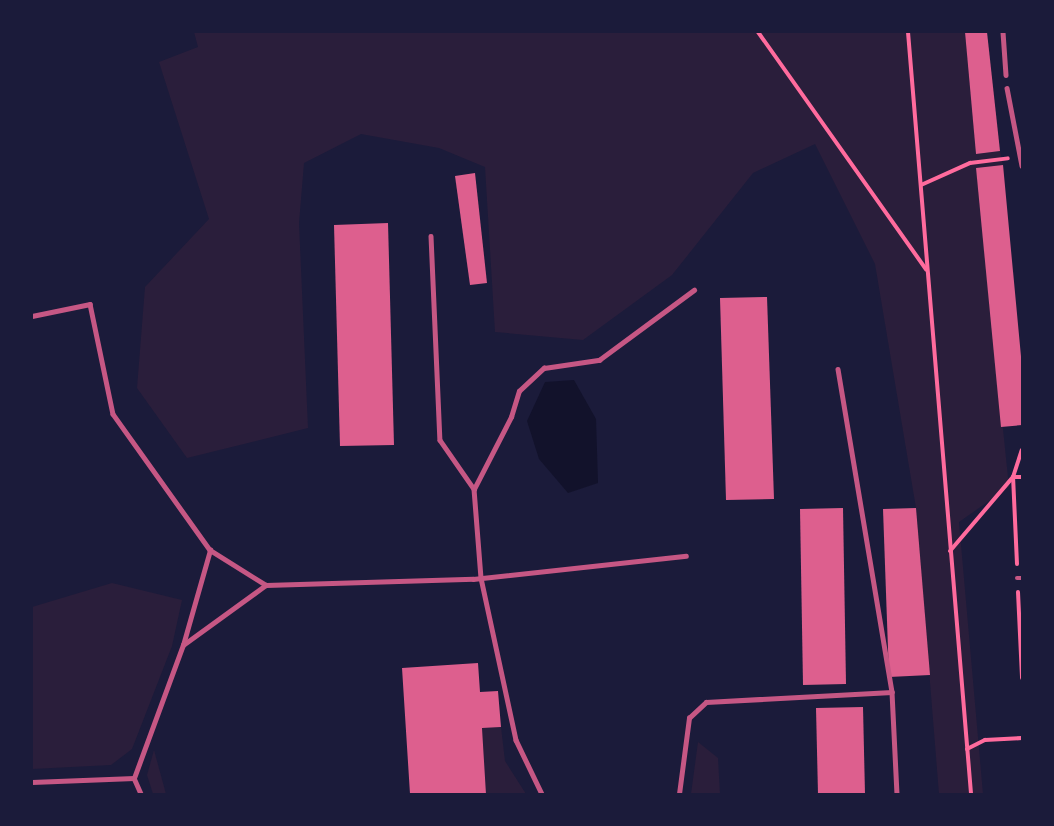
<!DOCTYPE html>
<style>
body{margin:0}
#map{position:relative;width:1054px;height:826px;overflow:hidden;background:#1b1b3a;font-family:"PT Sans Narrow",sans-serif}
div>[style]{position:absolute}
.green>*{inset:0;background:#2a1e3b}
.water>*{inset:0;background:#12122b}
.building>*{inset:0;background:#dd5f8e}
.path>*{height:4px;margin:-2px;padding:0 2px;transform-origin:2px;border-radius:2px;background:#ff6b9d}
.service>*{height:4.5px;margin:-2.25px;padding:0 2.25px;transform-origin:2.25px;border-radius:2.25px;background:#c65784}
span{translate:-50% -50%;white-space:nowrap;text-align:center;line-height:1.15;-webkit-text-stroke:5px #1b1b3a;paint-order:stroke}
.frame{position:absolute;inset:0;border:33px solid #1b1b3a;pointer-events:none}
</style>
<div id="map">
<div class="green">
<i style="clip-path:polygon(194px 32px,965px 32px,976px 154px,1000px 151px,1003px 165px,976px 168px,1009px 487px,959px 522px,983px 794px,939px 794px,916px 508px,875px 264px,815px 144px,753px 173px,672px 275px,583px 340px,495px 332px,485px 167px,439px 148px,361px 134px,304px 163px,299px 223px,308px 428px,187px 458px,137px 388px,145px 287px,209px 219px,159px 62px,198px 47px)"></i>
<i style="clip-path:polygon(112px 583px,182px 600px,172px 646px,132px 749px,111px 765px,32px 769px,32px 607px)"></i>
<i style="clip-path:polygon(501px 727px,505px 761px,526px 794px,486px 794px,482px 728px)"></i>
<i style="clip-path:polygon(698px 742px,718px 758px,720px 794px,691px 794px)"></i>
<i style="clip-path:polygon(154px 750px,166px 794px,153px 794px,147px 775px)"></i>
</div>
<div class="water">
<i style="clip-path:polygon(574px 380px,596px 419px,598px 483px,568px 493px,539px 459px,527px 421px,545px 382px)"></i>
</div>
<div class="building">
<i style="clip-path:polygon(965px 32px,987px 32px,1000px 151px,976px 154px)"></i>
<i style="clip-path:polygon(1003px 165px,1022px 367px,1022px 425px,1001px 427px,976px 168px)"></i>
<i style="clip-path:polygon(475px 173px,487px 283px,470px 285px,455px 176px)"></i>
<i style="clip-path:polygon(388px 223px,394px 445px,340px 446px,334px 225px)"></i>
<i style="clip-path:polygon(767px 297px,774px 499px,726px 500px,720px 298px)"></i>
<i style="clip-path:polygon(843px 508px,846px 684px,803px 685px,800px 509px)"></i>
<i style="clip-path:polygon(916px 508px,930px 675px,889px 677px,883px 509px)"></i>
<i style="clip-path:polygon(478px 663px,480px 692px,498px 691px,501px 727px,482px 728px,486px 794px,410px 794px,402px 668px)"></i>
<i style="clip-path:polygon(863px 707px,865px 794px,818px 794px,816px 708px)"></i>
</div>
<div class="path">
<i style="left:758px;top:32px;width:291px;rotate:54.7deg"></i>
<i style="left:908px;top:32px;width:765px;rotate:85.27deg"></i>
<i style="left:921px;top:185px;width:54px;rotate:-24.2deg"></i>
<i style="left:970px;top:163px;width:38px;rotate:-7deg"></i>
<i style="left:950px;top:551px;width:97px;rotate:-49.6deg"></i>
<i style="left:1013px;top:477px;width:9px"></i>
<i style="left:1017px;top:564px;width:87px;rotate:-92.6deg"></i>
<i style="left:1013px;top:477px;width:28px;rotate:-72deg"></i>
<i style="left:1018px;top:592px;width:86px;rotate:87.3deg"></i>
<i style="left:967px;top:749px;width:20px;rotate:-27deg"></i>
<i style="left:985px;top:740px;width:37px;rotate:-3deg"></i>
</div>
<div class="service">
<i style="left:1003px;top:32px;width:43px;rotate:86deg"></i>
<i style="left:1007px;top:88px;width:79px;rotate:79.1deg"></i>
<i style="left:431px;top:236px;width:204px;rotate:87.5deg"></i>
<i style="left:440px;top:440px;width:60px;rotate:55.2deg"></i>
<i style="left:474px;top:489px;width:89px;rotate:85.5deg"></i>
<i style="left:481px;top:578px;width:166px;rotate:77.8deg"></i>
<i style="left:516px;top:740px;width:60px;rotate:64.3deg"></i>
<i style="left:32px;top:316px;width:59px;rotate:-11.7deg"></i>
<i style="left:90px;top:304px;width:112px;rotate:78.2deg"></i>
<i style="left:113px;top:414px;width:167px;rotate:54.5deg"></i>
<i style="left:210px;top:550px;width:66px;rotate:32deg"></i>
<i style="left:266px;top:585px;width:207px;rotate:-1.7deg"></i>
<i style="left:473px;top:579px;width:214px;rotate:-6.2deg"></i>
<i style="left:838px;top:369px;width:327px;rotate:80.5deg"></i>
<i style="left:892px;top:692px;width:102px;rotate:87.2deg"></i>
<i style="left:474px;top:489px;width:81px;rotate:-62.8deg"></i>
<i style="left:511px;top:417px;width:27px;rotate:-73deg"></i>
<i style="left:519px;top:391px;width:34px;rotate:-43deg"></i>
<i style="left:544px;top:368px;width:56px;rotate:-8.3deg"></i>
<i style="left:599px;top:360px;width:118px;rotate:-36.4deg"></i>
<i style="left:1017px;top:578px;width:5px"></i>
<i style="left:183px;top:645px;width:99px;rotate:-74.1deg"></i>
<i style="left:134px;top:778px;width:142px;rotate:-69.8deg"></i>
<i style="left:183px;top:645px;width:102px;rotate:-35.9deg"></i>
<i style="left:32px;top:782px;width:102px;rotate:-2.2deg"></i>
<i style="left:134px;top:778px;width:17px;rotate:66deg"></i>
<i style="left:679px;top:794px;width:77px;rotate:-82.5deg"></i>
<i style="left:689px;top:718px;width:23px;rotate:-43deg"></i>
<i style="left:706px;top:702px;width:186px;rotate:-3.1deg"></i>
</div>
<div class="frame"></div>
</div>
